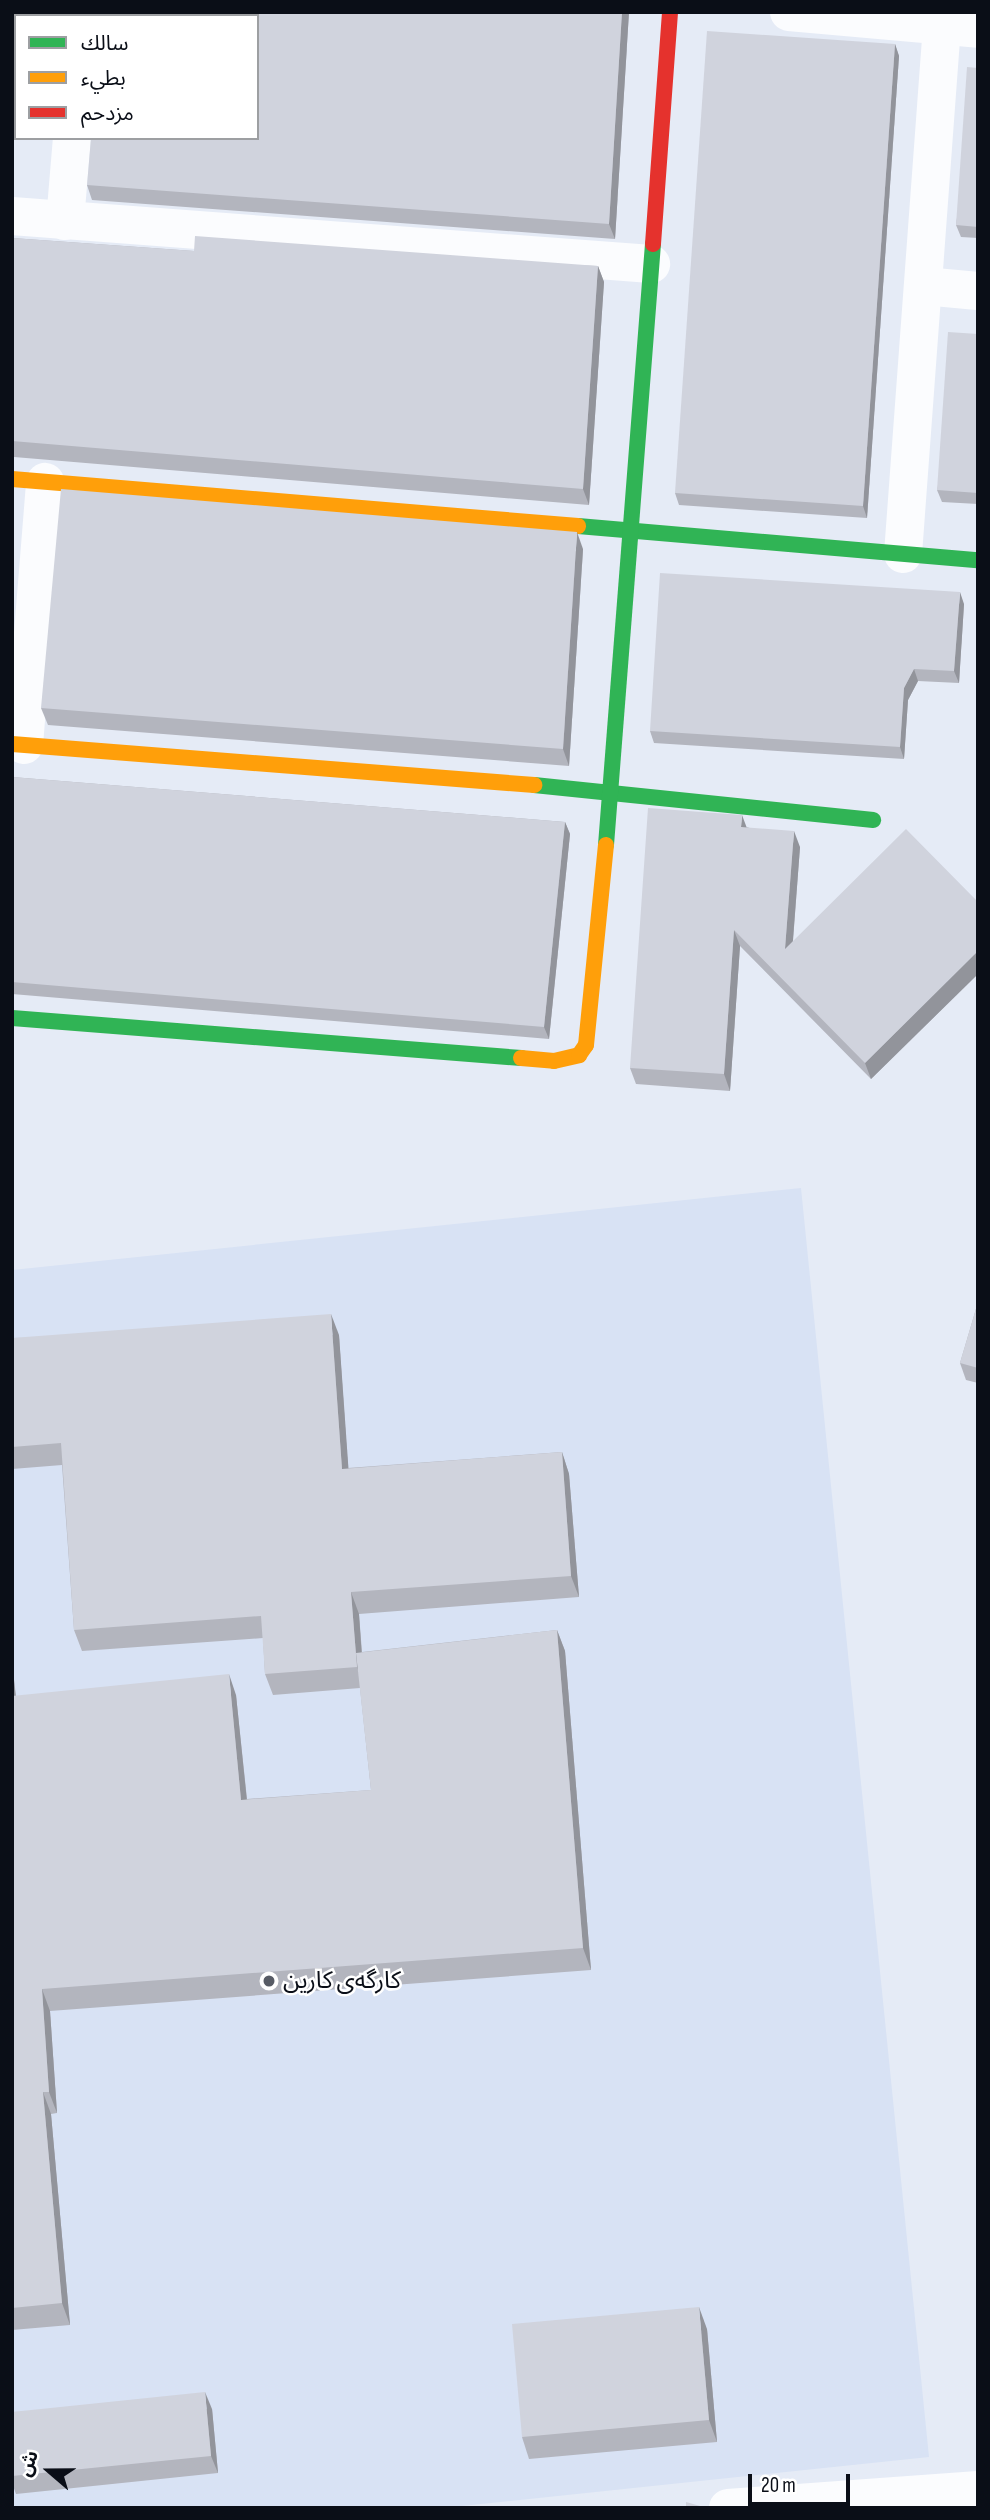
<!DOCTYPE html>
<meta charset="utf-8">
<style>
body{margin:0}
#map{position:relative;width:990px;height:2520px;overflow:hidden;background:#e5ebf6;font-family:"Sofia Sans Condensed","Noto Sans Arabic",sans-serif}
div>[style]{position:absolute}
.built>*{inset:0;background:#d8e2f4}
.street>*{height:38px;margin:-19px;padding:0 19px;transform-origin:19px;border-radius:19px;background:#fbfcfe}
.fast>*{height:16px;margin:-8px;padding:0 8px;transform-origin:8px;border-radius:8px;background:#30b455}
.slow>*{height:16px;margin:-8px;padding:0 8px;transform-origin:8px;border-radius:8px;background:#ff9f0a}
.jam>*{height:16px;margin:-8px;padding:0 8px;transform-origin:8px;border-radius:8px;background:#e5322d}
.wall>*{inset:0;background:#b3b5be}
.shaded-wall>*{inset:0;background:#92949b}
.building>*{inset:0;background:#d0d3dd}
.dots>*{width:19px;height:19px;translate:-50% -50%;box-sizing:border-box;border:4px solid #fff;border-radius:50%}
span{translate:-50% -50%;white-space:nowrap;text-align:center;line-height:1.15;-webkit-text-stroke:5px #fff;paint-order:stroke}
.poi-label{font-size:24px;color:#0a0e17}
.left{translate:0 -50%;text-align:left}
.frame{position:absolute;inset:0;border:14px solid #0a0e17;pointer-events:none}
.legend{position:absolute;left:14px;top:14px;width:245px;height:126px;box-sizing:border-box;background:#fff;border:2px solid #9d9fa2;margin:0;padding:9px 12px;list-style:none;font-size:21px;color:#0a0e17}
.legend li{display:flex;align-items:center;gap:14px;height:35px}
.legend b{width:35px;border:2px solid #9d9fa2}
.north{position:absolute;left:14px;top:2436px;width:70px;height:70px;-webkit-text-stroke:5px #fff;paint-order:stroke;rotate:290deg;font-size:19px;font-weight:700;line-height:28px;text-align:center;color:#0a0e17}
.north::after{content:'';display:block;margin:auto;width:24px;height:32px;background:#0a0e17;clip-path:polygon(50% 0,100% 100%,50% 72%,0 100%)}
.scale{position:absolute;left:748px;top:2474px;width:102px;height:32px;box-sizing:border-box;border:4px solid #0a0e17;border-top:0;padding-left:9px;font-size:21px;line-height:24px;white-space:nowrap;color:#0a0e17;-webkit-text-stroke:5px #fff;paint-order:stroke}
</style>
<div id="map">
<div class="built">
<i style="clip-path:polygon(801px 1188px,929px 2457px,443px 2508px,12px 2508px,12px 1270px)"></i>
</div>
<div class="street">
<i style="left:789px;top:12px;width:190px;rotate:5.1deg"></i>
<i style="left:82px;top:16px;width:4px;rotate:-76deg"></i>
<i style="left:12px;top:216px;width:641px;rotate:4.3deg"></i>
<i style="left:65px;top:221px;width:83px;rotate:-85.2deg"></i>
<i style="left:924px;top:286px;width:54px;rotate:5.3deg"></i>
<i style="left:903px;top:554px;width:529px;rotate:-85.78deg"></i>
<i style="left:24px;top:745px;width:264px;rotate:-85.4deg"></i>
<i style="left:728px;top:2508px;width:251px;rotate:-4.1deg"></i>
</div>
<div class="fast">
<i style="left:578px;top:526px;width:401px;rotate:4.9deg"></i>
<i style="left:534px;top:785px;width:341px;rotate:5.9deg"></i>
<i style="left:606px;top:845px;width:603px;rotate:-85.53deg"></i>
<i style="left:12px;top:1018px;width:511px;rotate:4.49deg"></i>
</div>
<div class="slow">
<i style="left:12px;top:479px;width:568px;rotate:4.75deg"></i>
<i style="left:12px;top:744px;width:524px;rotate:4.49deg"></i>
<i style="left:521px;top:1058px;width:33px;rotate:5deg"></i>
<i style="left:554px;top:1061px;width:26px;rotate:-13deg"></i>
<i style="left:579px;top:1055px;width:12px;rotate:-55deg"></i>
<i style="left:586px;top:1045px;width:201px;rotate:-84.3deg"></i>
</div>
<div class="jam">
<i style="left:653px;top:244px;width:233px;rotate:-85.8deg"></i>
</div>
<div class="wall">
<i style="clip-path:polygon(629px 12px,615px 239px,92px 200px,87px 185px)"></i>
<i style="clip-path:polygon(895px 44px,899px 56px,867px 518px,679px 505px,675px 493px)"></i>
<i style="clip-path:polygon(978px 68px,978px 238px,961px 237px,956px 225px)"></i>
<i style="clip-path:polygon(12px 238px,194px 251px,598px 266px,604px 282px,589px 505px,14px 457px,12px 458px)"></i>
<i style="clip-path:polygon(978px 334px,978px 504px,942px 502px,937px 490px)"></i>
<i style="clip-path:polygon(583px 549px,569px 766px,48px 725px,41px 708px)"></i>
<i style="clip-path:polygon(964px 604px,959px 683px,918px 681px,908px 700px,904px 759px,654px 743px,650px 731px)"></i>
<i style="clip-path:polygon(12px 777px,565px 822px,570px 834px,549px 1039px,12px 994px)"></i>
<i style="clip-path:polygon(747px 827px,800px 847px,793px 941px,978px 902px,978px 974px,871px 1079px,740px 946px,730px 1091px,636px 1084px,630px 1068px)"></i>
<i style="clip-path:polygon(978px 1302px,978px 1383px,966px 1380px,960px 1363px)"></i>
<i style="clip-path:polygon(339px 1335px,348px 1468px,562px 1452px,569px 1474px,579px 1597px,359px 1614px,362px 1652px,557px 1630px,565px 1651px,591px 1970px,50px 2011px,57px 2113px,51px 2114px,70px 2325px,12px 2330px,12px 1662px,16px 1696px,236px 1695px,247px 1799px,371px 1790px,360px 1688px,273px 1695px,265px 1674px,263px 1638px,82px 1651px,74px 1630px,62px 1465px,12px 1469px,12px 1338px)"></i>
<i style="clip-path:polygon(707px 2329px,717px 2442px,529px 2459px,522px 2437px)"></i>
<i style="clip-path:polygon(212px 2409px,218px 2473px,16px 2494px,12px 2483px,12px 2412px)"></i>
</div>
<div class="shaded-wall">
<i style="clip-path:polygon(622px 12px,629px 12px,615px 239px,609px 224px)"></i>
<i style="clip-path:polygon(895px 44px,899px 56px,867px 518px,863px 506px)"></i>
<i style="clip-path:polygon(598px 266px,604px 282px,589px 505px,583px 489px)"></i>
<i style="clip-path:polygon(577px 532px,583px 549px,569px 766px,563px 749px)"></i>
<i style="clip-path:polygon(960px 592px,964px 604px,959px 683px,954px 671px)"></i>
<i style="clip-path:polygon(914px 669px,918px 681px,908px 700px,904px 759px,900px 747px,904px 688px)"></i>
<i style="clip-path:polygon(742px 815px,748px 831px,741px 827px)"></i>
<i style="clip-path:polygon(565px 822px,570px 834px,549px 1039px,544px 1027px)"></i>
<i style="clip-path:polygon(794px 831px,800px 847px,791px 965px,785px 949px)"></i>
<i style="clip-path:polygon(734px 930px,740px 946px,730px 1091px,724px 1074px)"></i>
<i style="clip-path:polygon(978px 951px,978px 974px,871px 1079px,865px 1063px)"></i>
<i style="clip-path:polygon(331px 1314px,339px 1335px,350px 1490px,342px 1469px)"></i>
<i style="clip-path:polygon(562px 1452px,569px 1474px,579px 1597px,571px 1576px)"></i>
<i style="clip-path:polygon(351px 1592px,359px 1614px,364px 1688px,357px 1667px)"></i>
<i style="clip-path:polygon(557px 1630px,565px 1651px,591px 1970px,583px 1948px)"></i>
<i style="clip-path:polygon(12px 1662px,18px 1718px,12px 1703px)"></i>
<i style="clip-path:polygon(229px 1674px,236px 1695px,249px 1821px,241px 1800px)"></i>
<i style="clip-path:polygon(42px 1989px,50px 2011px,57px 2113px,49px 2092px)"></i>
<i style="clip-path:polygon(43px 2092px,51px 2114px,70px 2325px,62px 2303px)"></i>
<i style="clip-path:polygon(699px 2307px,707px 2329px,717px 2442px,709px 2420px)"></i>
<i style="clip-path:polygon(205px 2392px,212px 2409px,218px 2473px,211px 2456px)"></i>
</div>
<div class="building">
<i style="clip-path:polygon(103px 12px,622px 12px,609px 224px,87px 185px,91px 138px,257px 138px,257px 16px,102px 16px)"></i>
<i style="clip-path:polygon(707px 31px,895px 44px,863px 506px,675px 493px)"></i>
<i style="clip-path:polygon(967px 67px,978px 68px,978px 227px,956px 225px)"></i>
<i style="clip-path:polygon(195px 236px,598px 266px,583px 489px,12px 441px,12px 238px,194px 251px)"></i>
<i style="clip-path:polygon(948px 332px,978px 334px,978px 493px,937px 490px)"></i>
<i style="clip-path:polygon(61px 489px,577px 532px,563px 749px,41px 708px)"></i>
<i style="clip-path:polygon(660px 573px,960px 592px,954px 671px,914px 669px,904px 688px,900px 747px,650px 731px)"></i>
<i style="clip-path:polygon(12px 777px,565px 822px,544px 1027px,12px 982px)"></i>
<i style="clip-path:polygon(648px 808px,742px 815px,741px 827px,794px 831px,785px 949px,906px 829px,978px 902px,978px 951px,865px 1063px,734px 930px,724px 1074px,630px 1068px)"></i>
<i style="clip-path:polygon(978px 1302px,978px 1368px,960px 1363px)"></i>
<i style="clip-path:polygon(331px 1314px,342px 1469px,562px 1452px,571px 1576px,351px 1592px,357px 1667px,265px 1674px,261px 1616px,74px 1630px,61px 1443px,12px 1447px,12px 1338px)"></i>
<i style="clip-path:polygon(557px 1630px,583px 1948px,42px 1989px,49px 2092px,43px 2092px,62px 2303px,12px 2308px,12px 1696px,229px 1674px,241px 1800px,371px 1790px,356px 1653px)"></i>
<i style="clip-path:polygon(699px 2307px,709px 2420px,522px 2437px,512px 2324px)"></i>
<i style="clip-path:polygon(205px 2392px,211px 2456px,12px 2476px,12px 2412px)"></i>
<i style="clip-path:polygon(686px 2502px,707px 2508px,686px 2508px)"></i>
</div>
<div class="dots">
<i style="left:269px;top:1981px;background:#575b65"></i>
</div>
<div class="poi-label">
<span class="left" style="left:283px;top:1981px">کارگەی کارین</span>
</div>
<div class="frame"></div>
<ul class="legend">
<li><b style="height:9px;background:#30b455"></b>سالك</li>
<li><b style="height:9px;background:#ff9f0a"></b>بطيء</li>
<li><b style="height:9px;background:#e5322d"></b>مزدحم</li>
</ul>
<div class="north">ش</div>
<div class="scale">20 m</div>
</div>
